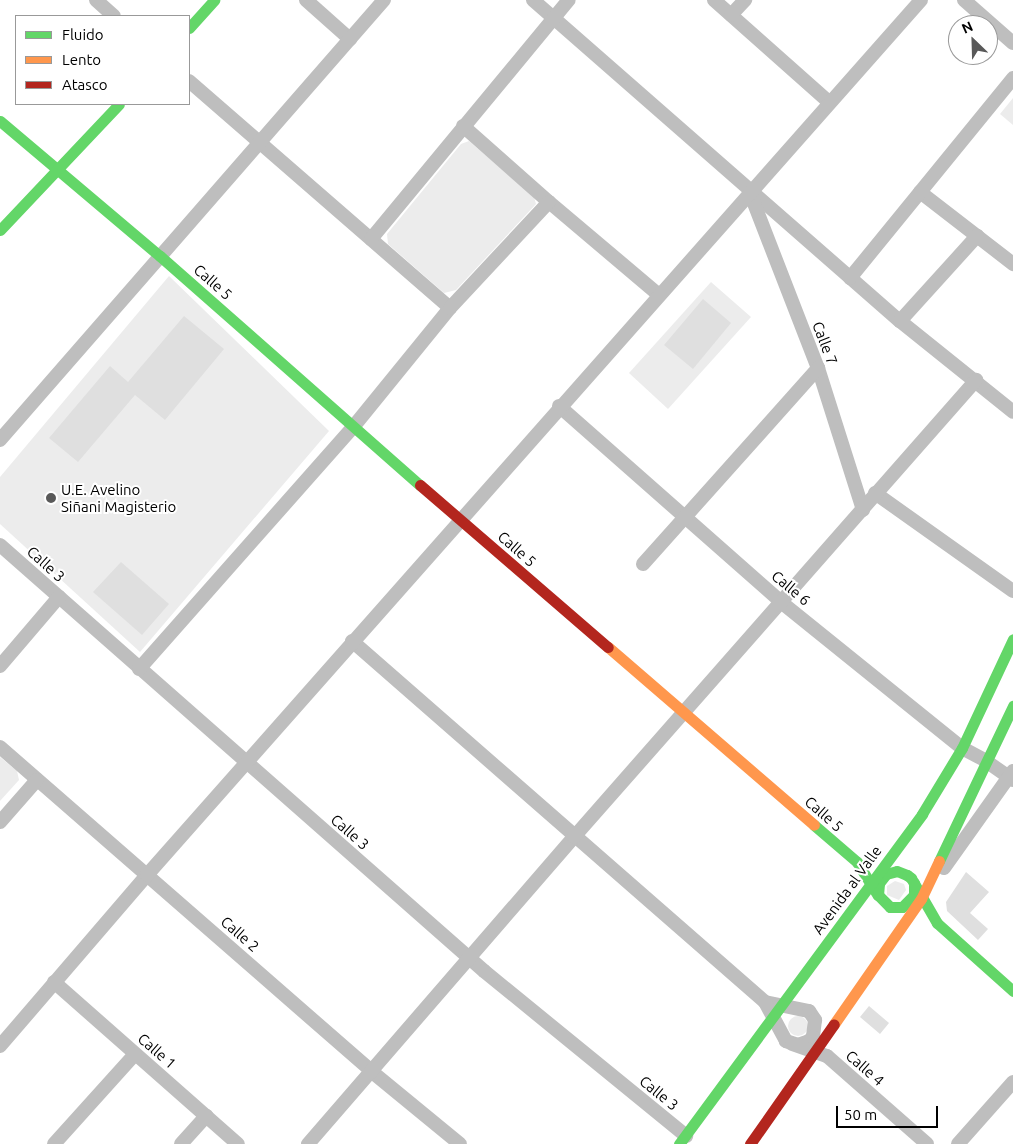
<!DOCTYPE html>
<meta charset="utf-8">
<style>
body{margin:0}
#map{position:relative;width:1013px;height:1144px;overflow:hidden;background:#fff;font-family:Ubuntu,sans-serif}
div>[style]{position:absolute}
.green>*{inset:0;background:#ececec}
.round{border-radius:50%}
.building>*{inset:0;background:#dfdfdf}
.street>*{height:14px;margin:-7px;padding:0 7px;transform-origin:7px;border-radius:7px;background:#bebebe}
.fast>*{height:11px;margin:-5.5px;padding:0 5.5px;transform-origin:5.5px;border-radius:5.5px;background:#63d668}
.slow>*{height:11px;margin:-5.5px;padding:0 5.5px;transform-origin:5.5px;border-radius:5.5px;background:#ff974d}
.jam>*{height:11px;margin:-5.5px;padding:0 5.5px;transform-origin:5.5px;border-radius:5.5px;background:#b3261e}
.dots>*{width:14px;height:14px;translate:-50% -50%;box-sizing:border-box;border:2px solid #fff;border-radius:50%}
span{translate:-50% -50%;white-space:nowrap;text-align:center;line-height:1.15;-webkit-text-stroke:4px #fff;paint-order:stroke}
.street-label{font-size:15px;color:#000}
.poi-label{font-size:15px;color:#000}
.left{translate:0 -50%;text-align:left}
.legend{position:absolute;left:15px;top:15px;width:175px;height:90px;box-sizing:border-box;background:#fff;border:1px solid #999;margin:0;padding:6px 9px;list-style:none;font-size:15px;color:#000}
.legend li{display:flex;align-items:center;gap:10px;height:25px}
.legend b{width:25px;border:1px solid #999}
.north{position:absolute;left:948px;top:15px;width:50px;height:50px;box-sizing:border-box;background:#fff;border:1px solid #999;border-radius:50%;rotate:336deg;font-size:14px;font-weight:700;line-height:20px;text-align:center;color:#000}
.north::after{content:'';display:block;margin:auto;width:18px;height:22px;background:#595959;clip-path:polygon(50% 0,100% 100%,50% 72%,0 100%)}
.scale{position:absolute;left:836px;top:1106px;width:102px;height:22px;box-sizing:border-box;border:2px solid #000;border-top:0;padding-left:6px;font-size:15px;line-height:18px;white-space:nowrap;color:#000;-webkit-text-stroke:4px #fff;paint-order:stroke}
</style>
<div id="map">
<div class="green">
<i style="clip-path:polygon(1013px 98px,1013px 125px,1000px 114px)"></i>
<i style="clip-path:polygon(469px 141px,534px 197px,536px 204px,456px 290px,444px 293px,388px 244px,387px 234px,461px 144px)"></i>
<i style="clip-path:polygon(169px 276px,329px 431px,140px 652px,0 524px,0 477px)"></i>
<i style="clip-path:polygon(711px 282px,751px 317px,668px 409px,629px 373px)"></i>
<i style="clip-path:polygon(0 757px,17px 771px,19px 780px,0 801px)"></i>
<i style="clip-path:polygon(895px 881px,904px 884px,906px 890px,899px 900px,887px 895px,887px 886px)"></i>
<i class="round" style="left:788px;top:1016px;width:20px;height:20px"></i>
</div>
<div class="building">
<i style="clip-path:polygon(703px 299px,731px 323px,693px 369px,664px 345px)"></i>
<i style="clip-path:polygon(184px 316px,224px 349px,165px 420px,135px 395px,78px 462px,49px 438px,110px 366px,128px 382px)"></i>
<i style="clip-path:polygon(121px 562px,169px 604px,142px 635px,93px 592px)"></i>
<i style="clip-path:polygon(966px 872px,989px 892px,970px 913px,988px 929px,978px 940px,947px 911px,946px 902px)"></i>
<i style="clip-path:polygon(869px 1006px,889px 1023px,880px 1034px,860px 1017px)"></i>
</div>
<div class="street">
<i style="left:96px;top:0;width:24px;rotate:42deg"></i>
<i style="left:306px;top:0;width:59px;rotate:41.6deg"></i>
<i style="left:533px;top:0;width:488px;rotate:41.2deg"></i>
<i style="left:900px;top:321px;width:145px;rotate:38.8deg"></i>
<i style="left:714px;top:0;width:154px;rotate:41.6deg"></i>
<i style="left:964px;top:0;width:65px;rotate:41.3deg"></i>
<i style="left:731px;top:15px;width:21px;rotate:-47deg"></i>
<i style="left:189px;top:81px;width:346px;rotate:41deg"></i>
<i style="left:463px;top:126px;width:115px;rotate:41.5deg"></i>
<i style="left:549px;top:202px;width:143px;rotate:40.2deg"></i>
<i style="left:920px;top:192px;width:118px;rotate:37.7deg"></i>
<i style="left:750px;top:193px;width:188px;rotate:68.8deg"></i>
<i style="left:818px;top:368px;width:149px;rotate:72.4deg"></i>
<i style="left:371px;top:239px;width:310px;rotate:-50.4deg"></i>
<i style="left:850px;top:278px;width:258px;rotate:-50.8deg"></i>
<i style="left:900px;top:321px;width:115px;rotate:-47.8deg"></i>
<i style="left:559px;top:406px;width:296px;rotate:41.4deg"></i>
<i style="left:781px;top:602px;width:233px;rotate:38.9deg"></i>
<i style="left:962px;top:748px;width:27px;rotate:28deg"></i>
<i style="left:986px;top:761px;width:33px;rotate:35deg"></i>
<i style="left:0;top:440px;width:584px;rotate:-48.89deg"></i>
<i style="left:875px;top:493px;width:169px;rotate:35.4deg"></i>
<i style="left:0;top:545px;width:645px;rotate:41.35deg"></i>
<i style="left:484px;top:971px;width:261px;rotate:39.2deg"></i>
<i style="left:643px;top:564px;width:263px;rotate:-48.2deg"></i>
<i style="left:352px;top:641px;width:549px;rotate:41.16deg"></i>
<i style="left:0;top:666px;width:91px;rotate:-49.5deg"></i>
<i style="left:139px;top:669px;width:324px;rotate:-48.5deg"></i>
<i style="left:354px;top:426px;width:152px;rotate:-50.9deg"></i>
<i style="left:450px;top:308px;width:145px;rotate:-47deg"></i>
<i style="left:0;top:747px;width:493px;rotate:41.1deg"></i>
<i style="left:371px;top:1071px;width:115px;rotate:39.4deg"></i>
<i style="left:0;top:822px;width:56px;rotate:-48.6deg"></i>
<i style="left:944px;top:868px;width:119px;rotate:-54.6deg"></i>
<i style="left:54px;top:982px;width:245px;rotate:41.4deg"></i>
<i style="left:765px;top:1002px;width:45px;rotate:11.6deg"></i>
<i style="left:809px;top:1011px;width:11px;rotate:56deg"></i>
<i style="left:815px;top:1020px;width:17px;rotate:97deg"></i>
<i style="left:813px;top:1037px;width:6px;rotate:135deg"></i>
<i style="left:809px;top:1041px;width:12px;rotate:160deg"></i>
<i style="left:798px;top:1045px;width:13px;rotate:-162deg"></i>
<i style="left:786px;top:1041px;width:44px;rotate:-118.3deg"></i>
<i style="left:792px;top:1044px;width:37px;rotate:19deg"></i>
<i style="left:827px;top:1056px;width:133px;rotate:41.3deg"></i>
<i style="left:0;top:1046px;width:225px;rotate:-49.3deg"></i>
<i style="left:147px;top:875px;width:1168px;rotate:-48.5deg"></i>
<i style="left:54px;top:1144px;width:121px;rotate:-48deg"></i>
<i style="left:181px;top:1144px;width:38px;rotate:-48deg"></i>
<i style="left:308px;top:1144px;width:406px;rotate:-49.1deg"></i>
<i style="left:574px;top:837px;width:609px;rotate:-48.66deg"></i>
<i style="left:958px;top:1144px;width:83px;rotate:-48.4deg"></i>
</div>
<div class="fast">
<i style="left:189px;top:28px;width:38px;rotate:-48deg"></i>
<i style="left:0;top:121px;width:209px;rotate:40.2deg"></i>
<i style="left:160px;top:256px;width:346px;rotate:41.4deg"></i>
<i style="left:0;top:230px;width:173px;rotate:-46.6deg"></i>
<i style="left:814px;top:825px;width:57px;rotate:40.7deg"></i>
<i style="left:857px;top:862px;width:39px;rotate:58deg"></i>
<i style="left:939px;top:861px;width:172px;rotate:-64.5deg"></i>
<i style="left:914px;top:883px;width:12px;rotate:90deg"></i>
<i style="left:914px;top:895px;width:17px;rotate:135deg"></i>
<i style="left:902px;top:907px;width:12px;rotate:180deg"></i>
<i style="left:890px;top:907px;width:17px;rotate:-135deg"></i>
<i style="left:878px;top:895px;width:12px;rotate:-85deg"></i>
<i style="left:879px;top:883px;width:11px;rotate:-52deg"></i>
<i style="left:886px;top:874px;width:11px;rotate:-15deg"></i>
<i style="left:897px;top:871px;width:11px;rotate:22deg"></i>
<i style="left:907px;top:875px;width:5px;rotate:37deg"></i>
<i style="left:911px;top:878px;width:52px;rotate:60deg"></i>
<i style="left:937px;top:923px;width:102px;rotate:41.8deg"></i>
<i style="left:679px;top:1144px;width:410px;rotate:-53.6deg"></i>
<i style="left:922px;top:814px;width:77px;rotate:-58.8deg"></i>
<i style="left:962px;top:748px;width:120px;rotate:-64.9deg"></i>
</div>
<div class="slow">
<i style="left:608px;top:647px;width:272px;rotate:40.8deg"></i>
<i style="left:834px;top:1024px;width:152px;rotate:-55.2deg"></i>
<i style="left:921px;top:899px;width:42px;rotate:-64.7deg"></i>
</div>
<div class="jam">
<i style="left:420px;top:485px;width:248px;rotate:40.8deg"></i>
<i style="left:750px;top:1144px;width:146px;rotate:-55deg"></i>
</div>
<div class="dots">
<i style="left:51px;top:498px;background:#595959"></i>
</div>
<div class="street-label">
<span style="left:213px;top:282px;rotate:41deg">Calle 5</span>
<span style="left:825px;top:343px;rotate:69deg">Calle 7</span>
<span style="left:517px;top:549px;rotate:41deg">Calle 5</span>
<span style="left:46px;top:564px;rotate:42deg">Calle 3</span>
<span style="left:791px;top:588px;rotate:40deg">Calle 6</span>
<span style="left:824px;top:814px;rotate:41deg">Calle 5</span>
<span style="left:350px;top:832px;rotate:41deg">Calle 3</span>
<span style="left:847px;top:890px;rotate:-54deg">Avenida al Valle</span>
<span style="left:240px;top:934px;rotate:41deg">Calle 2</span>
<span style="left:157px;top:1051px;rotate:41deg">Calle 1</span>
<span style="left:865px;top:1068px;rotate:41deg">Calle 4</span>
<span style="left:659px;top:1093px;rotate:39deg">Calle 3</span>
</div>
<div class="poi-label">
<span class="left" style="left:61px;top:498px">U.E. Avelino<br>Siñani Magisterio</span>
</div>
<ul class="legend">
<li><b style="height:6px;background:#63d668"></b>Fluido</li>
<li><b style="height:6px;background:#ff974d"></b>Lento</li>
<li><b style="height:6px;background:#b3261e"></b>Atasco</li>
</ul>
<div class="north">N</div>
<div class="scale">50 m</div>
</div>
